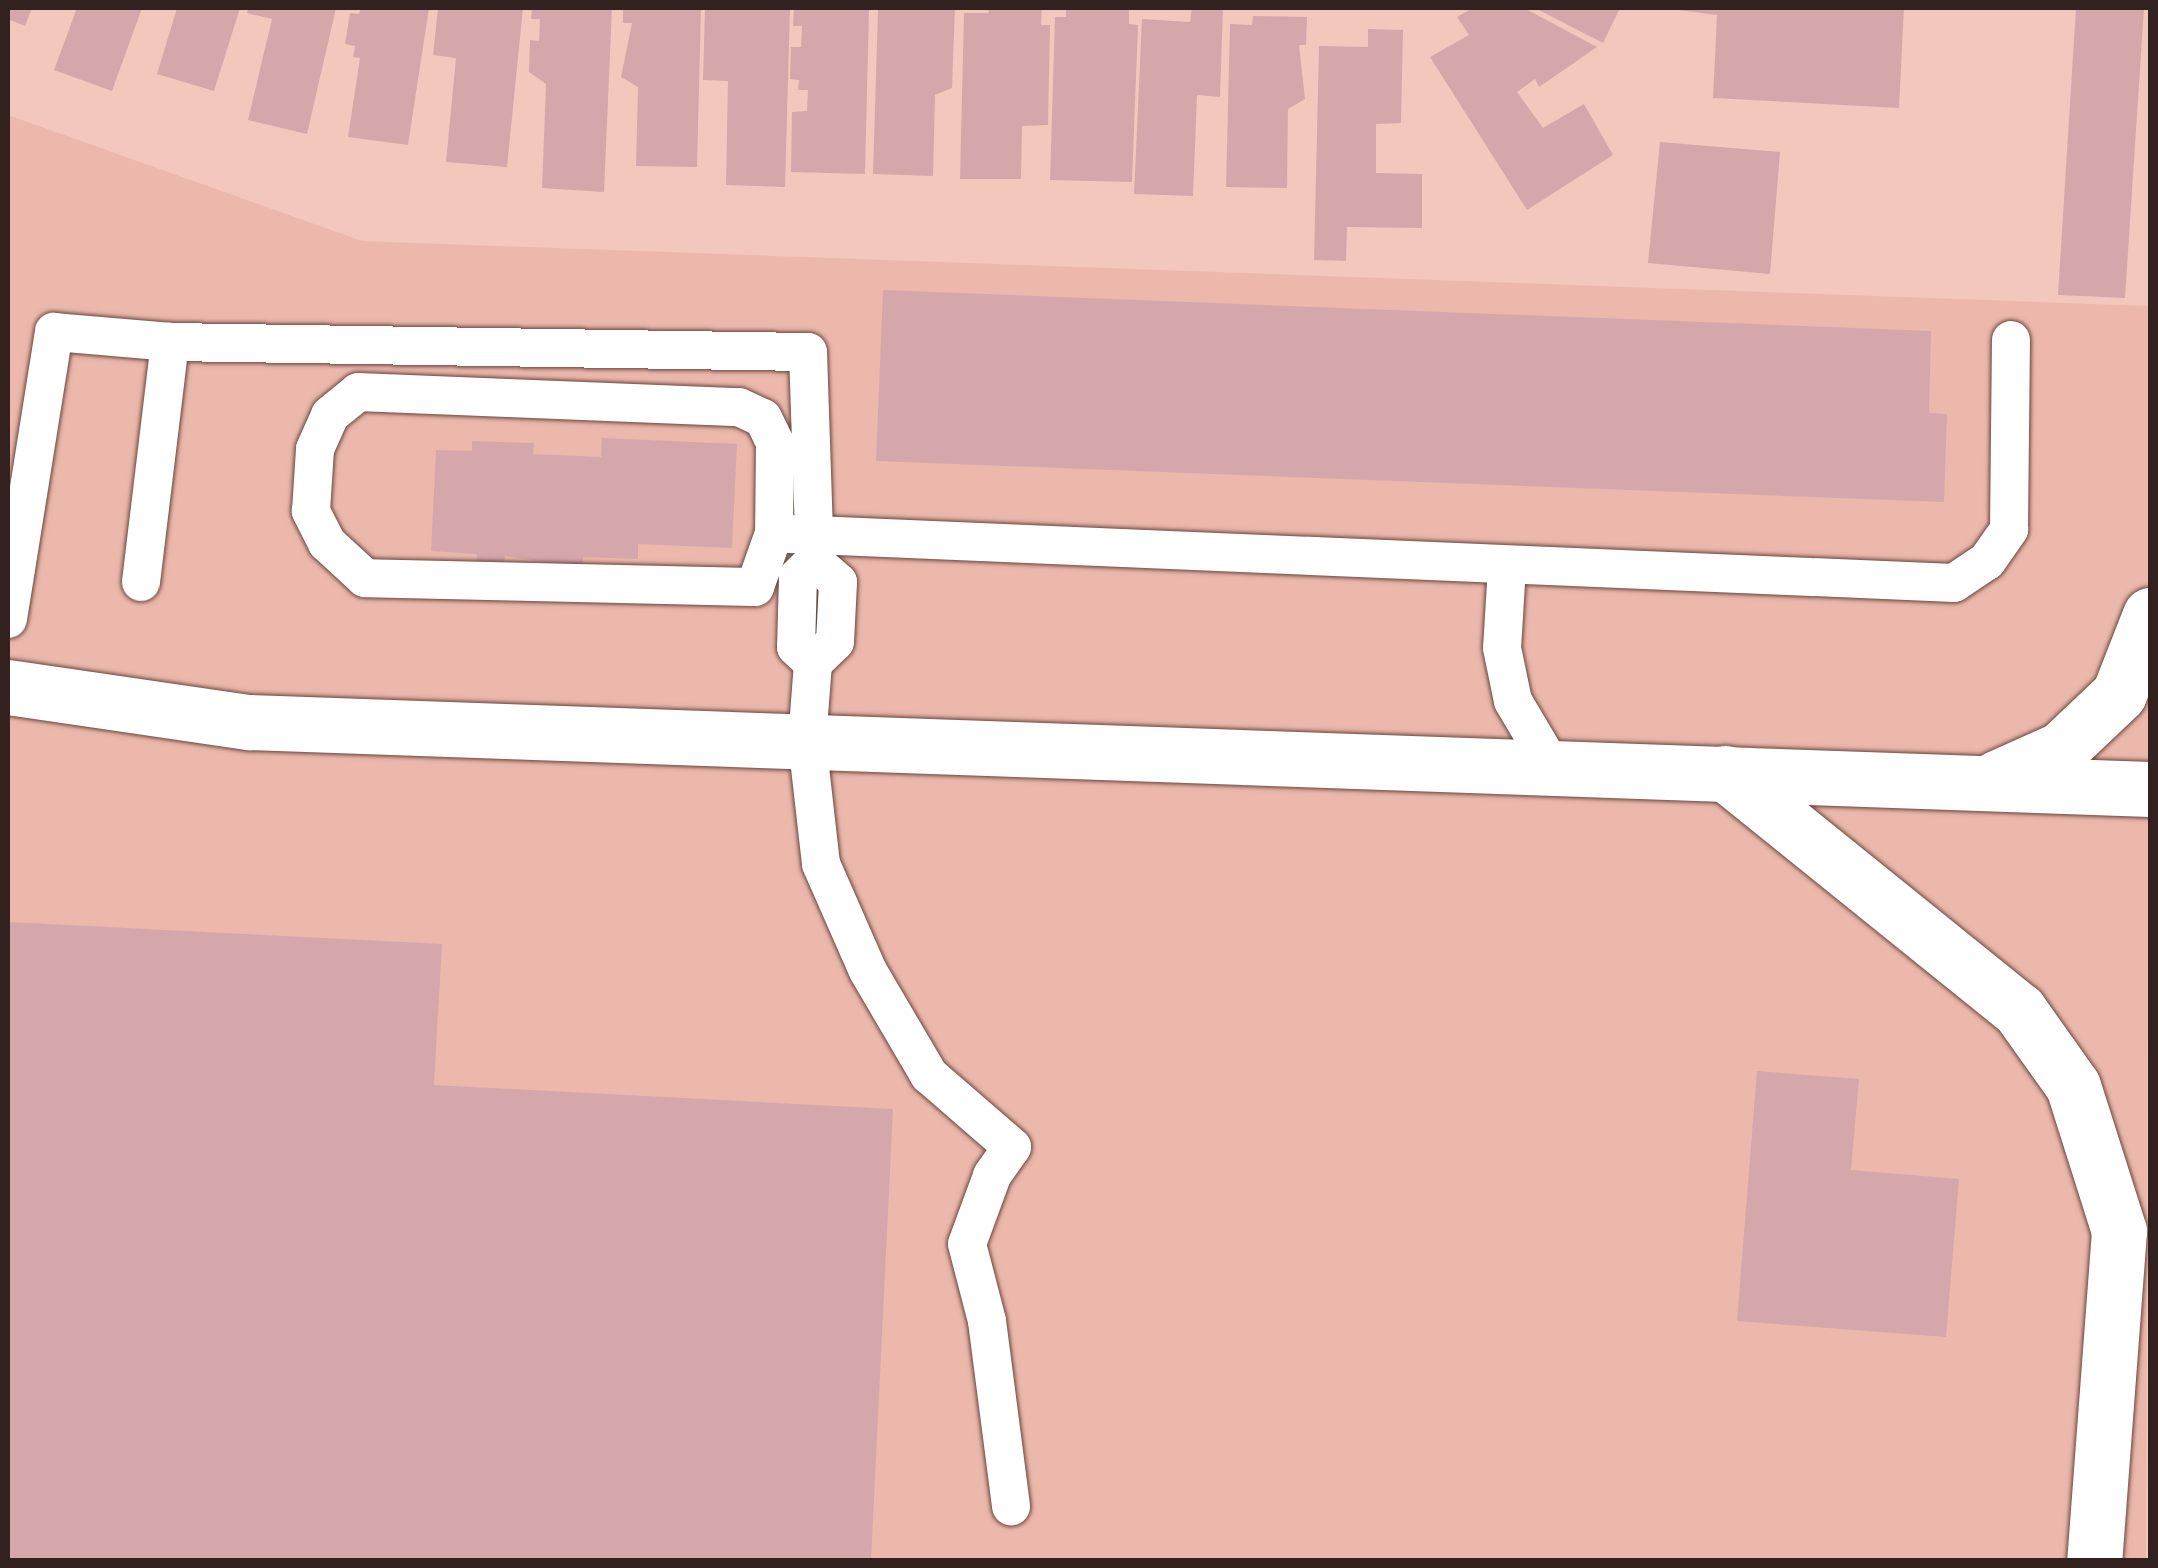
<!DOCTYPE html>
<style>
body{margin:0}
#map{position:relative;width:2158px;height:1568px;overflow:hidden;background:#f4c7bc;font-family:"PT Sans Narrow",sans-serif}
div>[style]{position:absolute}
.built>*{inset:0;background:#ecb8ac}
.building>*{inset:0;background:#d5a7ab}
.roads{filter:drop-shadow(0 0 2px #6a443c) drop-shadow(0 0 2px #6a443c)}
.lane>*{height:38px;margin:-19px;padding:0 19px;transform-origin:19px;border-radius:19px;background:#fff}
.street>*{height:55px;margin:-27.5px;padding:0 27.5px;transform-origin:27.5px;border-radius:27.5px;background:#fff}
.primary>*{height:55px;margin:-27.5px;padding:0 27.5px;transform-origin:27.5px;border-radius:27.5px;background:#fff}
span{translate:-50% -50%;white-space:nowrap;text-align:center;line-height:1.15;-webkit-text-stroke:9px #f4c7bc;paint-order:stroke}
.frame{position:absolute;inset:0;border:10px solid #32211e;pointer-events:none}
</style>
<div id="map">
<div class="built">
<i style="clip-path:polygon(8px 115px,362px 241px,2150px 306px,2146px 1560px,8px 1560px)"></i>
</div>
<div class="building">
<i style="clip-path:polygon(8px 8px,32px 8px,25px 26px,8px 19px)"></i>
<i style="clip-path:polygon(77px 8px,142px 8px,112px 91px,54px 70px)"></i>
<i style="clip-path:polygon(177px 8px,240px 8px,214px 91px,157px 74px)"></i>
<i style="clip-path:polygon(248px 8px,336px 8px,307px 134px,248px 120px,272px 19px,247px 13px)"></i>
<i style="clip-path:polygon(361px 8px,429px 8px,408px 145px,348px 137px,360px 58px,353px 57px,355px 46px,345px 44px,350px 13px,359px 14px)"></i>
<i style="clip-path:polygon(438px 8px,523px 8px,507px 167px,446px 162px,456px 58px,433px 55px)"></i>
<i style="clip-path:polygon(532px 8px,612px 8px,604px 192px,542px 188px,546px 84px,529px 72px,530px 40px,539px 41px,540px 19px,531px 19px)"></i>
<i style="clip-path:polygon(623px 8px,701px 8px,697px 167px,636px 166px,638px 87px,621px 77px,632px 23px,623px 23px)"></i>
<i style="clip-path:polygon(705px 8px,790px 8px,785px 187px,726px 185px,728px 81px,703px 80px)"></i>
<i style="clip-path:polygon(794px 8px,869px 10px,865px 174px,791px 172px,792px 112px,807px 111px,808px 90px,798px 90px,799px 80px,790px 79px,791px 47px,801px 47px,802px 26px,793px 26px)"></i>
<i style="clip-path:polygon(955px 8px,952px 88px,935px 95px,933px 176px,873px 174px,878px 9px)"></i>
<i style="clip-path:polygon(988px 8px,1042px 8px,1041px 25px,1050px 25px,1048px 125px,1022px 126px,1021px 179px,960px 179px,964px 13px,989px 13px)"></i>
<i style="clip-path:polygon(1066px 8px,1129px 10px,1129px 24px,1138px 25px,1132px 182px,1050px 180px,1055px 17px,1066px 17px)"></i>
<i style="clip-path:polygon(1192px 8px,1223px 8px,1220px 97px,1197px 95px,1193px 196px,1134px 194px,1142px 19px,1190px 22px)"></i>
<i style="clip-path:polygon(1473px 8px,1524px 8px,1597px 47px,1539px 87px,1535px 79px,1517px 92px,1543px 128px,1584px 104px,1613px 155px,1527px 210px,1430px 57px,1469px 35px,1457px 17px)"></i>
<i style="clip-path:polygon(1535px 8px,1620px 8px,1603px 43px)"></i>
<i style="clip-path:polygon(1662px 8px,1904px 8px,1899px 108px,1713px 98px,1717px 15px)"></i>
<i style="clip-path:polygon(2076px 8px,2144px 8px,2125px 298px,2058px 295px)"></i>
<i style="clip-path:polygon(1253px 16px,1307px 17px,1306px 45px,1299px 45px,1305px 99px,1288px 109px,1287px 188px,1226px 187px,1230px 24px,1252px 25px)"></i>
<i style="clip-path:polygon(1368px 29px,1403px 30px,1401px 123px,1376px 124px,1376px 173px,1422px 174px,1422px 228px,1347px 227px,1346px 261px,1314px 260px,1319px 46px,1368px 47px)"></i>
<i style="clip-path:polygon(1660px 142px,1780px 152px,1770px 274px,1648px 263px)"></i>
<i style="clip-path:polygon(883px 290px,1931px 331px,1929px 413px,1947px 414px,1944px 502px,876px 461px)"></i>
<i style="clip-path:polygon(602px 438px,737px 444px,732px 548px,638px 544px,638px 559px,583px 557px,582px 567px,505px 556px,503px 566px,476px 565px,477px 554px,431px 551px,436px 450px,472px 451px,472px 441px,534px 443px,533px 454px,601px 457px)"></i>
<i style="clip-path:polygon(8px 922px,442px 944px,434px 1085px,893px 1109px,871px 1560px,8px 1560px)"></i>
<i style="clip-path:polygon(1757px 1071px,1859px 1079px,1851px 1170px,1959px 1179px,1946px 1337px,1737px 1321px)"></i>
</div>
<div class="roads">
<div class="lane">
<i style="left:358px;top:392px;width:381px;rotate:2.3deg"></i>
<i style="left:739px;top:407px;width:26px;rotate:25deg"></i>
<i style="left:763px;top:418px;width:28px;rotate:64deg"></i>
<i style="left:775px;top:443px;width:90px;rotate:90.6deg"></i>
<i style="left:774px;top:533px;width:57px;rotate:109.4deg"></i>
<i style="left:755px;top:587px;width:390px;rotate:-178.7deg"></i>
<i style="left:365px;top:578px;width:52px;rotate:-137.4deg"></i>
<i style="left:327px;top:543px;width:36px;rotate:-117deg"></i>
<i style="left:311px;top:511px;width:62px;rotate:-86.3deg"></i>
<i style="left:315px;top:449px;width:37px;rotate:-66deg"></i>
<i style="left:330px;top:415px;width:36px;rotate:-39deg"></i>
<i style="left:789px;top:534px;width:25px;rotate:2deg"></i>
<i style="left:814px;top:535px;width:26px;rotate:90deg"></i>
<i style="left:814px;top:561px;width:23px;rotate:135deg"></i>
<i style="left:798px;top:577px;width:70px;rotate:91.6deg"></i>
<i style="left:796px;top:647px;width:23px;rotate:43deg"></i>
<i style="left:813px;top:663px;width:30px;rotate:-44deg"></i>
<i style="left:835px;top:642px;width:60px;rotate:-87.1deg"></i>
<i style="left:838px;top:582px;width:32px;rotate:-139deg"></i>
<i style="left:1507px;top:567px;width:81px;rotate:93.5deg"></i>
<i style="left:1502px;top:648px;width:54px;rotate:78.3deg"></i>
<i style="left:1513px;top:701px;width:77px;rotate:59.4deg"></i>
<i style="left:141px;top:582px;width:242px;rotate:-83.1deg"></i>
<i style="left:170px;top:342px;width:638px;rotate:0.9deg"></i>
<i style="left:808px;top:352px;width:183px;rotate:88.1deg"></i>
<i style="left:814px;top:535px;width:1141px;rotate:2.41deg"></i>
<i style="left:1954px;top:583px;width:40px;rotate:-34deg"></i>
<i style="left:1987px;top:561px;width:39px;rotate:-55deg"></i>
<i style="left:2009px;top:529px;width:189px;rotate:-89.4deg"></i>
<i style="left:8px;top:619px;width:291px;rotate:-80.9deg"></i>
<i style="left:54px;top:332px;width:116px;rotate:4.9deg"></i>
<i style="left:813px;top:663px;width:78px;rotate:94.4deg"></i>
<i style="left:807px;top:741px;width:124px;rotate:83.5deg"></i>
<i style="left:821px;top:864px;width:117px;rotate:66.3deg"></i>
<i style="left:868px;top:971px;width:121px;rotate:59.6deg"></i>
<i style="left:929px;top:1075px;width:110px;rotate:40.9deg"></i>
<i style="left:1012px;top:1147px;width:35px;rotate:125deg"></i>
<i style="left:992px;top:1176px;width:72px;rotate:110.2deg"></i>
<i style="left:967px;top:1244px;width:80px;rotate:75.4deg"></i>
<i style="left:987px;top:1321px;width:187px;rotate:82.6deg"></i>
</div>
<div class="street">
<i style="left:8px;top:687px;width:244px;rotate:8.3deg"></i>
<i style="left:249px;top:722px;width:1902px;rotate:2.02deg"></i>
<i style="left:1996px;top:778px;width:71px;rotate:-24deg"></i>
<i style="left:2061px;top:749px;width:80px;rotate:-43.5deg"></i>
<i style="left:2119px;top:694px;width:85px;rotate:-68.6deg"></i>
</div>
<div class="primary">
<i style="left:1725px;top:773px;width:378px;rotate:38.9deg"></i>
<i style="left:2019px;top:1010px;width:93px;rotate:54.6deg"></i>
<i style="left:2073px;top:1086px;width:152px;rotate:72.4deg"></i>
<i style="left:2119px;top:1231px;width:330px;rotate:94.3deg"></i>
</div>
</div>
<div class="frame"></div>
</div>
